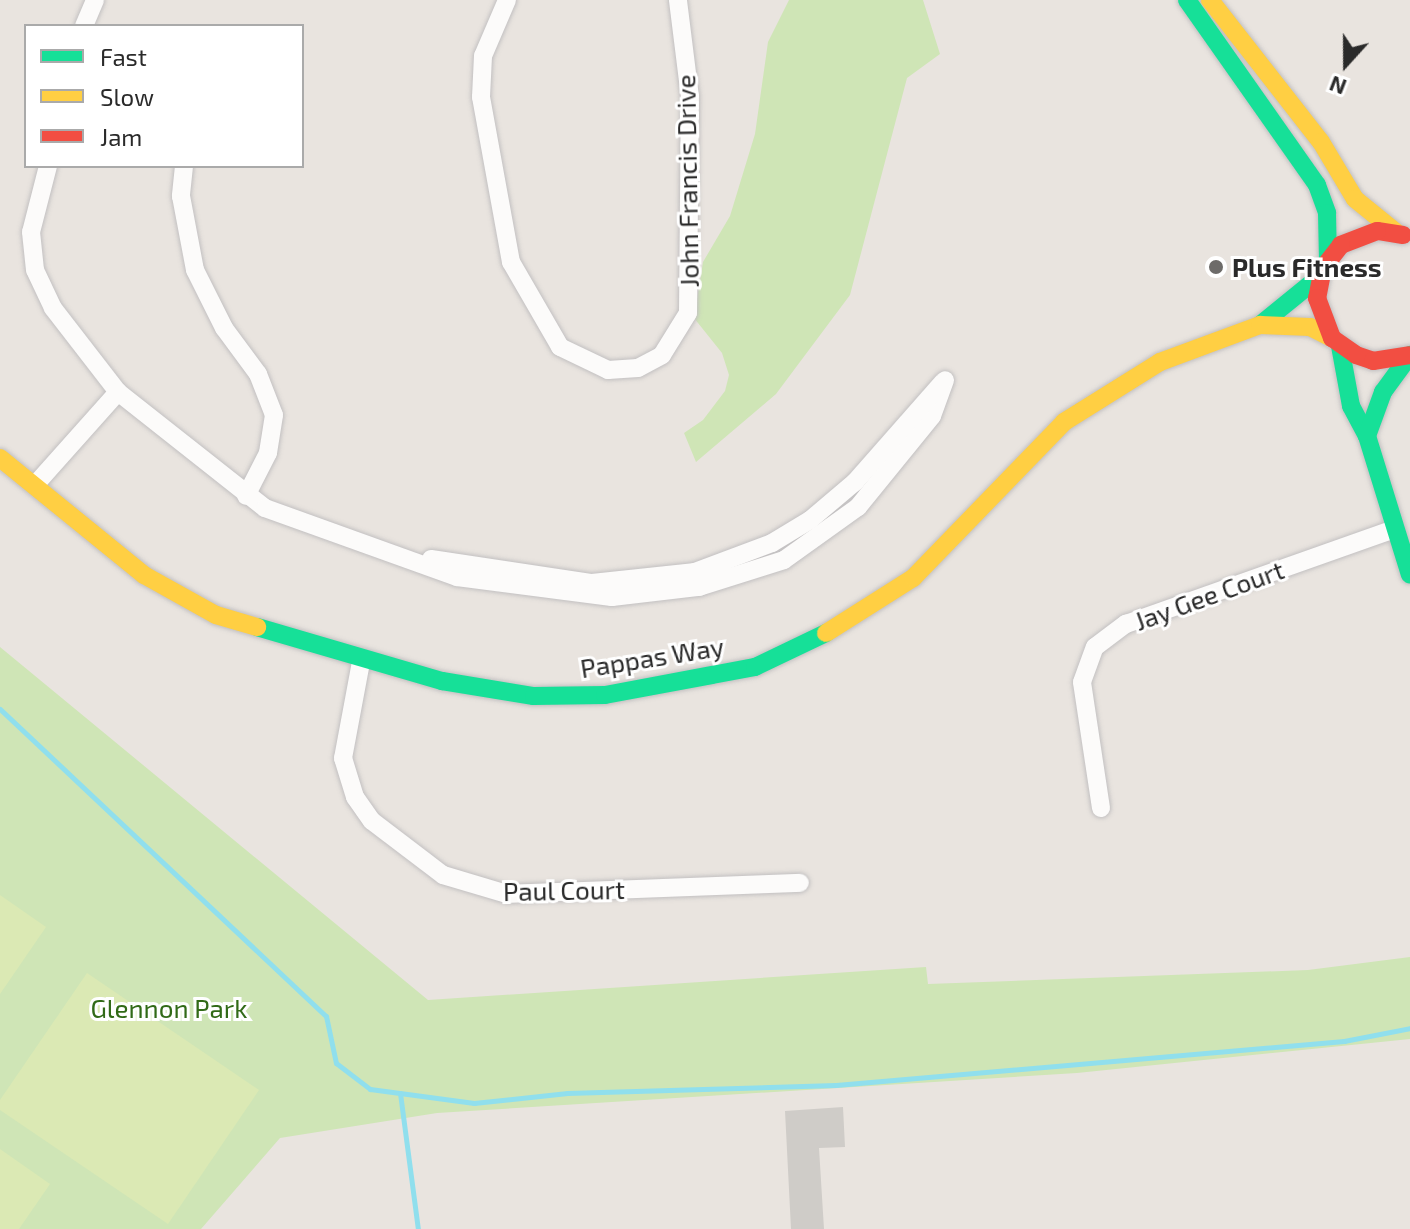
<!DOCTYPE html>
<style>
body{margin:0}
#map{position:relative;width:1410px;height:1229px;overflow:hidden;background:#e9e4df;font-family:"Exo 2",sans-serif}
div>[style]{position:absolute}
.green>*{inset:0;background:#cfe5b6}
.pitch>*{inset:0;background:#dbe9b4}
.stream>*{height:5px;margin:-2.5px;padding:0 2.5px;transform-origin:2.5px;border-radius:2.5px;background:#90dfed}
.building>*{inset:0;background:#cfccc8}
.roads{filter:drop-shadow(0 0 2px #c2c0c1) drop-shadow(0 0 2px #c2c0c1)}
.street>*{height:18px;margin:-9px;padding:0 9px;transform-origin:9px;border-radius:9px;background:#fcfbfa}
.fast>*{height:18px;margin:-9px;padding:0 9px;transform-origin:9px;border-radius:9px;background:#16e098}
.slow>*{height:18px;margin:-9px;padding:0 9px;transform-origin:9px;border-radius:9px;background:#ffcf43}
.jam>*{height:18px;margin:-9px;padding:0 9px;transform-origin:9px;border-radius:9px;background:#f24e42}
.dots>*{width:22px;height:22px;translate:-50% -50%;box-sizing:border-box;border:4px solid #fff;border-radius:50%}
span{translate:-50% -50%;white-space:nowrap;text-align:center;line-height:1.15;-webkit-text-stroke:6px #fff;paint-order:stroke}
.street-label{font-size:26px;color:#2a2a2a}
.poi-label{font-size:26px;color:#2a2a2a;font-weight:700}
.left{translate:0 -50%;text-align:left}
.park-label{font-size:26px;color:#316a17}
.legend{position:absolute;left:24px;top:24px;width:280px;height:144px;box-sizing:border-box;background:#fff;border:2px solid #aaa;margin:0;padding:10px 14px;list-style:none;font-size:24px;color:#2a2a2a}
.legend li{display:flex;align-items:center;gap:16px;height:40px}
.legend b{width:40px;border:2px solid #aaa}
.north{position:absolute;left:1306px;top:24px;width:80px;height:80px;-webkit-text-stroke:6px #fff;paint-order:stroke;rotate:201deg;font-size:22px;font-weight:700;line-height:32px;text-align:center;color:#2a2a2a}
.north::after{content:'';display:block;margin:auto;width:28px;height:36px;background:#2a2a2a;clip-path:polygon(50% 0,100% 100%,50% 72%,0 100%)}
</style>
<div id="map">
<div class="green">
<i style="clip-path:polygon(789px 0,923px 0,940px 54px,907px 78px,850px 295px,776px 394px,696px 462px,684px 433px,703px 420px,725px 391px,729px 375px,722px 353px,694px 318px,703px 262px,730px 216px,755px 134px,768px 42px)"></i>
<i style="clip-path:polygon(0 647px,428px 1000px,926px 967px,928px 984px,1308px 970px,1410px 957px,1410px 1039px,1077px 1073px,437px 1113px,280px 1138px,201px 1229px,0 1229px)"></i>
</div>
<div class="pitch">
<i style="clip-path:polygon(0 895px,46px 927px,0 994px)"></i>
<i style="clip-path:polygon(87px 973px,259px 1090px,168px 1224px,0 1110px,0 1100px)"></i>
<i style="clip-path:polygon(0 1149px,50px 1184px,19px 1229px,0 1229px)"></i>
</div>
<div class="stream">
<i style="left:0;top:709px;width:448px;rotate:43.3deg"></i>
<i style="left:326px;top:1016px;width:48px;rotate:78deg"></i>
<i style="left:336px;top:1063px;width:43px;rotate:37.4deg"></i>
<i style="left:370px;top:1089px;width:105px;rotate:7.7deg"></i>
<i style="left:474px;top:1103px;width:94px;rotate:-6.1deg"></i>
<i style="left:567px;top:1093px;width:269px;rotate:-1.7deg"></i>
<i style="left:836px;top:1085px;width:510px;rotate:-4.95deg"></i>
<i style="left:1344px;top:1041px;width:67px;rotate:-11.1deg"></i>
<i style="left:400px;top:1093px;width:137px;rotate:82.5deg"></i>
</div>
<div class="building">
<i style="clip-path:polygon(843px 1107px,845px 1147px,819px 1148px,824px 1229px,791px 1229px,785px 1111px)"></i>
</div>
<div class="roads">
<div class="street">
<i style="left:507px;top:0;width:61px;rotate:113.2deg"></i>
<i style="left:483px;top:56px;width:41px;rotate:92.8deg"></i>
<i style="left:481px;top:97px;width:168px;rotate:79.7deg"></i>
<i style="left:511px;top:262px;width:98px;rotate:60deg"></i>
<i style="left:560px;top:347px;width:53px;rotate:25.6deg"></i>
<i style="left:608px;top:370px;width:30px;rotate:-4deg"></i>
<i style="left:638px;top:368px;width:27px;rotate:-28deg"></i>
<i style="left:662px;top:355px;width:49px;rotate:-58.2deg"></i>
<i style="left:688px;top:313px;width:216px;rotate:-89.5deg"></i>
<i style="left:690px;top:97px;width:98px;rotate:-97.1deg"></i>
<i style="left:84px;top:26px;width:28px;rotate:-67deg"></i>
<i style="left:48px;top:166px;width:68px;rotate:104.4deg"></i>
<i style="left:31px;top:232px;width:38px;rotate:84deg"></i>
<i style="left:35px;top:270px;width:42px;rotate:64.7deg"></i>
<i style="left:53px;top:308px;width:106px;rotate:52.3deg"></i>
<i style="left:118px;top:392px;width:187px;rotate:38.3deg"></i>
<i style="left:265px;top:508px;width:204px;rotate:19.8deg"></i>
<i style="left:457px;top:577px;width:156px;rotate:7.4deg"></i>
<i style="left:612px;top:597px;width:88px;rotate:-6.6deg"></i>
<i style="left:699px;top:587px;width:89px;rotate:-17.6deg"></i>
<i style="left:784px;top:560px;width:91px;rotate:-35.6deg"></i>
<i style="left:858px;top:507px;width:117px;rotate:-50.9deg"></i>
<i style="left:932px;top:416px;width:38px;rotate:-70deg"></i>
<i style="left:184px;top:166px;width:30px;rotate:96deg"></i>
<i style="left:181px;top:196px;width:75px;rotate:79.3deg"></i>
<i style="left:195px;top:270px;width:65px;rotate:63.4deg"></i>
<i style="left:224px;top:328px;width:57px;rotate:53.5deg"></i>
<i style="left:258px;top:374px;width:44px;rotate:68.7deg"></i>
<i style="left:274px;top:415px;width:38px;rotate:99deg"></i>
<i style="left:268px;top:453px;width:48px;rotate:117.1deg"></i>
<i style="left:35px;top:485px;width:125px;rotate:-48.3deg"></i>
<i style="left:431px;top:559px;width:163px;rotate:8.5deg"></i>
<i style="left:592px;top:583px;width:104px;rotate:-6.1deg"></i>
<i style="left:695px;top:572px;width:82px;rotate:-20.6deg"></i>
<i style="left:772px;top:543px;width:44px;rotate:-31.2deg"></i>
<i style="left:810px;top:520px;width:59px;rotate:-40.2deg"></i>
<i style="left:855px;top:482px;width:133px;rotate:-48.7deg"></i>
<i style="left:361px;top:662px;width:98px;rotate:100.6deg"></i>
<i style="left:343px;top:758px;width:41px;rotate:72.9deg"></i>
<i style="left:355px;top:797px;width:29px;rotate:55deg"></i>
<i style="left:372px;top:821px;width:89px;rotate:37.3deg"></i>
<i style="left:443px;top:875px;width:67px;rotate:16.5deg"></i>
<i style="left:507px;top:894px;width:293px;rotate:-2.2deg"></i>
<i style="left:1101px;top:808px;width:127px;rotate:-98.6deg"></i>
<i style="left:1082px;top:682px;width:37px;rotate:-70deg"></i>
<i style="left:1095px;top:647px;width:39px;rotate:-37deg"></i>
<i style="left:1126px;top:624px;width:284px;rotate:-19.5deg"></i>
</div>
<div class="fast">
<i style="left:1187px;top:0;width:226px;rotate:54.9deg"></i>
<i style="left:1317px;top:185px;width:30px;rotate:70deg"></i>
<i style="left:1327px;top:213px;width:46px;rotate:88.8deg"></i>
<i style="left:1260px;top:325px;width:76px;rotate:-39.1deg"></i>
<i style="left:1340px;top:346px;width:61px;rotate:79.6deg"></i>
<i style="left:1351px;top:406px;width:34px;rotate:62deg"></i>
<i style="left:1367px;top:436px;width:145px;rotate:72.8deg"></i>
<i style="left:1367px;top:436px;width:47px;rotate:-70deg"></i>
<i style="left:1383px;top:392px;width:46px;rotate:-53.9deg"></i>
<i style="left:257px;top:627px;width:193px;rotate:16.3deg"></i>
<i style="left:442px;top:681px;width:93px;rotate:9.3deg"></i>
<i style="left:534px;top:696px;width:71px;rotate:-0.8deg"></i>
<i style="left:605px;top:695px;width:153px;rotate:-10.6deg"></i>
<i style="left:755px;top:667px;width:79px;rotate:-25.6deg"></i>
</div>
<div class="slow">
<i style="left:1210px;top:0;width:180px;rotate:52deg"></i>
<i style="left:1321px;top:142px;width:66px;rotate:59.2deg"></i>
<i style="left:1355px;top:199px;width:54px;rotate:39deg"></i>
<i style="left:0;top:458px;width:186px;rotate:39.1deg"></i>
<i style="left:144px;top:575px;width:82px;rotate:29.1deg"></i>
<i style="left:216px;top:615px;width:43px;rotate:16.3deg"></i>
<i style="left:826px;top:633px;width:103px;rotate:-32.3deg"></i>
<i style="left:913px;top:578px;width:217px;rotate:-45.9deg"></i>
<i style="left:1064px;top:422px;width:113px;rotate:-32deg"></i>
<i style="left:1160px;top:362px;width:107px;rotate:-20.3deg"></i>
<i style="left:1260px;top:325px;width:50px;rotate:2.3deg"></i>
<i style="left:1310px;top:327px;width:25px;rotate:27deg"></i>
</div>
<div class="jam">
<i style="left:1403px;top:235px;width:26px;rotate:-171deg"></i>
<i style="left:1377px;top:231px;width:39px;rotate:159deg"></i>
<i style="left:1341px;top:245px;width:29px;rotate:128deg"></i>
<i style="left:1323px;top:268px;width:31px;rotate:101deg"></i>
<i style="left:1317px;top:298px;width:43px;rotate:69.4deg"></i>
<i style="left:1332px;top:338px;width:29px;rotate:35deg"></i>
<i style="left:1356px;top:355px;width:18px;rotate:19deg"></i>
<i style="left:1373px;top:361px;width:37px;rotate:-9deg"></i>
</div>
</div>
<div class="dots">
<i style="left:1216px;top:267px;background:#6d6b69"></i>
</div>
<div class="street-label">
<span style="left:687px;top:181px;rotate:-91deg">John Francis Drive</span>
<span style="left:1209px;top:595px;rotate:-20deg">Jay Gee Court</span>
<span style="left:652px;top:657px;rotate:-9deg">Pappas Way</span>
<span style="left:564px;top:890px;rotate:-1deg">Paul Court</span>
</div>
<div class="poi-label">
<span class="left" style="left:1232px;top:267px">Plus Fitness</span>
</div>
<div class="park-label">
<span style="left:169px;top:1008px">Glennon Park</span>
</div>
<ul class="legend">
<li><b style="height:10px;background:#16e098"></b>Fast</li>
<li><b style="height:10px;background:#ffcf43"></b>Slow</li>
<li><b style="height:10px;background:#f24e42"></b>Jam</li>
</ul>
<div class="north">N</div>
</div>
